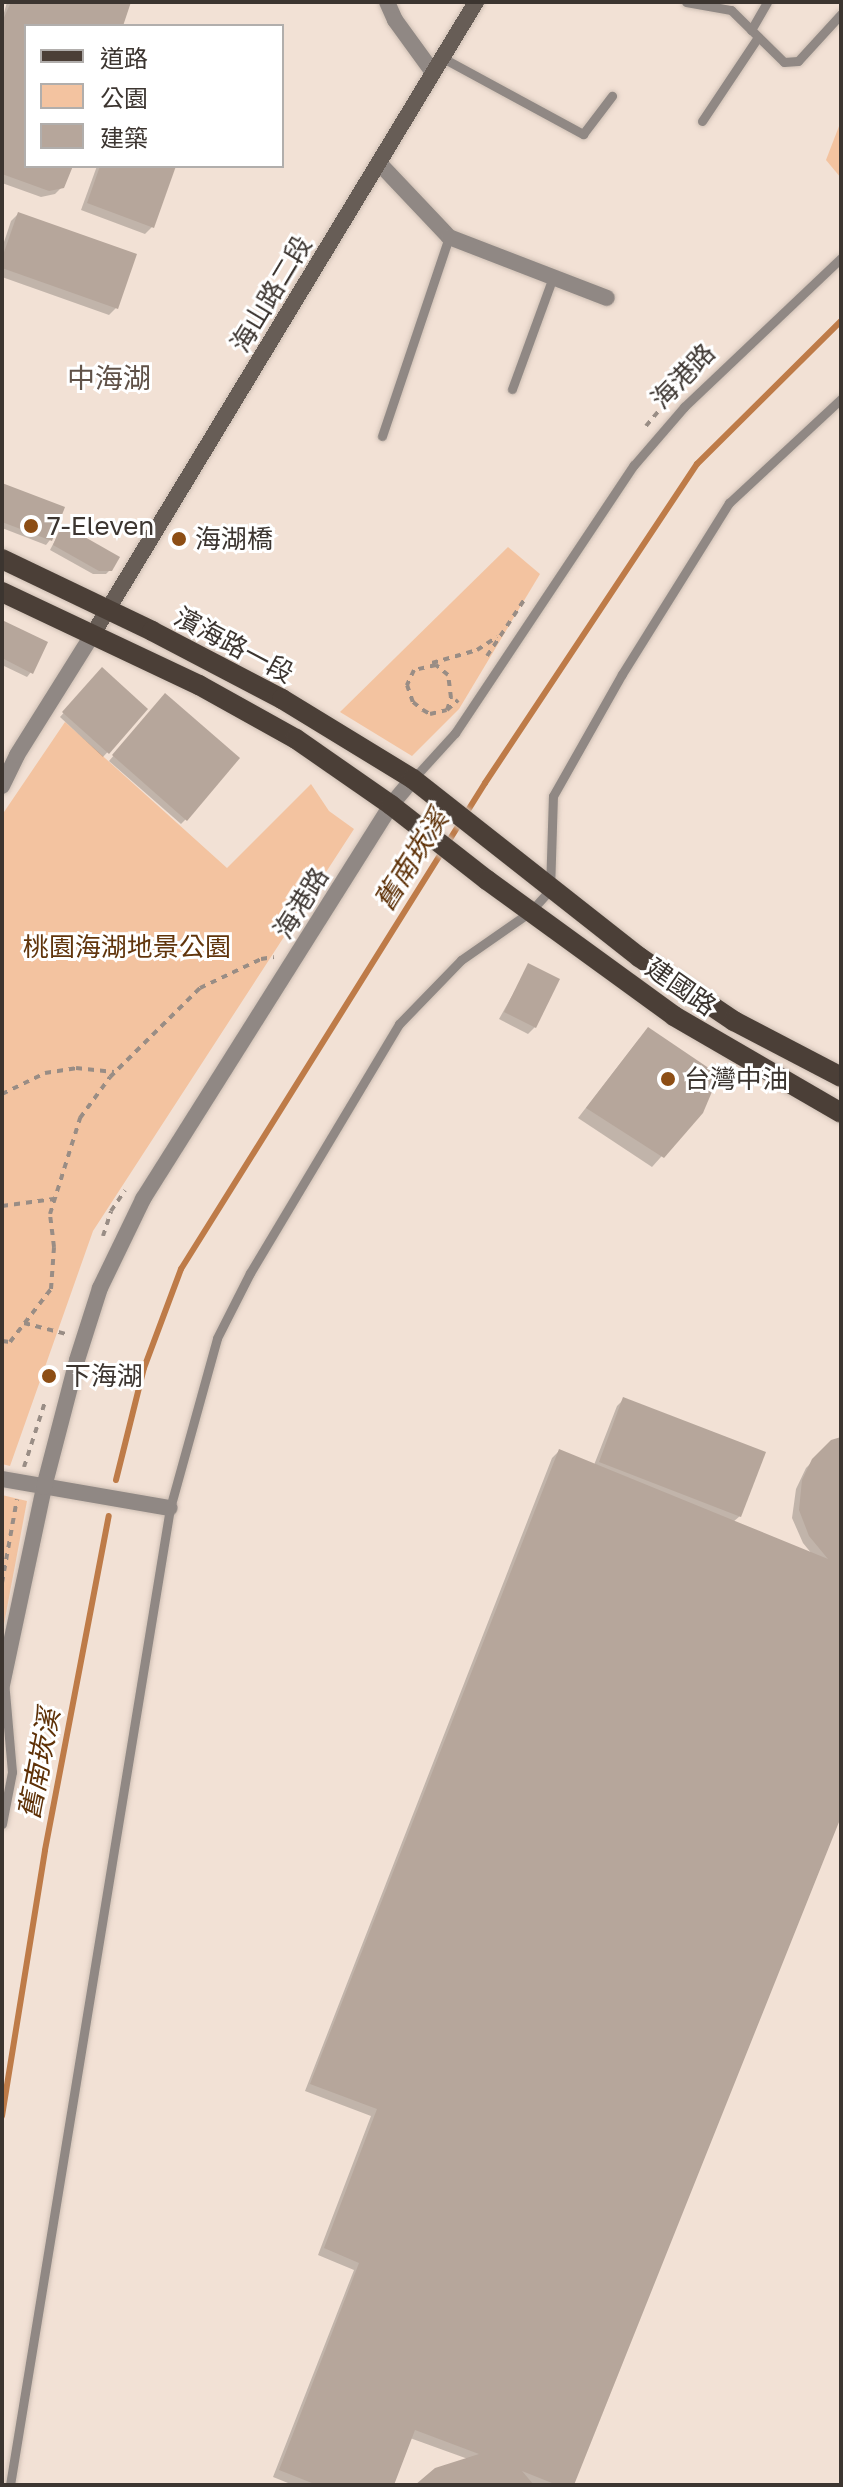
<!DOCTYPE html>
<meta charset="utf-8">
<style>
body{margin:0}
#map{position:relative;width:843px;height:2487px;overflow:hidden;background:#f2e1d5;font-family:"Golos Text","Noto Sans TC",sans-serif}
div>[style]{position:absolute}
.green>*{inset:0;background:#f3c3a0}
.shadow>*{inset:0;background:#0003}
.stream>*{height:6px;margin:-3px;padding:0 3px;transform-origin:3px;border-radius:3px;background:#be7b48}
.building>*{inset:0;background:#b6a69b}
.path>*{height:4px;margin-top:-2px;transform-origin:0;background:repeating-linear-gradient(90deg,#998d85 0 6px,transparent 0 12px)}
.roads{filter:drop-shadow(0 0 2px #cebfb4) drop-shadow(0 0 2px #cebfb4)}
.service>*{height:9px;margin:-4.5px;padding:0 4.5px;transform-origin:4.5px;border-radius:4.5px;background:#908884}
.minor>*{height:16px;margin:-8px;padding:0 8px;transform-origin:8px;border-radius:8px;background:#908884}
.tertiary>*{height:16px;margin:-8px;padding:0 8px;transform-origin:8px;border-radius:8px;background:#908884}
.secondary>*{height:16px;margin:-8px;padding:0 8px;transform-origin:8px;border-radius:8px;background:#675d56}
.primary>*{height:20px;margin:-10px;padding:0 10px;transform-origin:10px;border-radius:10px;background:#4b3f37}
.dots>*{width:22px;height:22px;translate:-50% -50%;box-sizing:border-box;border:4px solid #fff;border-radius:50%}
span{translate:-50% -50%;white-space:nowrap;text-align:center;line-height:1.15;-webkit-text-stroke:6px #fff;paint-order:stroke}
.street-label{font-size:26px;color:#3c3530}
.poi-label{font-size:26px;color:#3c3530}
.left{translate:0 -50%;text-align:left}
.park-label{font-size:26px;color:#61350c}
.neighbourhood-label{font-size:28px;color:#605248}
.water-label{font-size:28px;color:#5e3107;font-style:italic}
.frame{position:absolute;inset:0;border:4px solid #3c3530;pointer-events:none}
.legend{position:absolute;left:24px;top:24px;width:260px;height:144px;box-sizing:border-box;background:#fff;border:2px solid #b1aeac;margin:0;padding:10px 14px;list-style:none;font-size:24px;color:#3c3530}
.legend li{display:flex;align-items:center;gap:16px;height:40px}
.legend b{width:40px;border:2px solid #b1aeac}
</style>
<div id="map">
<div class="green">
<i style="clip-path:polygon(841px 121px,841px 178px,826px 160px)"></i>
<i style="clip-path:polygon(508px 547px,540px 574px,459px 709px,412px 756px,340px 712px)"></i>
<i style="clip-path:polygon(65px 722px,227px 868px,311px 784px,329px 811px,354px 829px,93px 1231px,10px 1466px,2px 1464px,2px 815px)"></i>
<i style="clip-path:polygon(2px 1495px,27px 1501px,2px 1635px)"></i>
</div>
<div class="shadow">
<i style="clip-path:polygon(7px 2px,129px 2px,121px 26px,26px 26px,26px 166px,70px 166px,63px 186px,55px 194px,41px 197px,2px 183px,2px 20px)"></i>
<i style="clip-path:polygon(97px 166px,174px 166px,152px 227px,145px 234px,81px 210px)"></i>
<i style="clip-path:polygon(18px 214px,116px 308px,109px 315px,2px 277px,2px 248px,11px 221px)"></i>
<i style="clip-path:polygon(2px 485px,50px 540px,46px 545px,2px 528px)"></i>
<i style="clip-path:polygon(62px 527px,111px 569px,106px 574px,93px 574px,50px 550px)"></i>
<i style="clip-path:polygon(2px 622px,31px 672px,27px 677px,2px 665px)"></i>
<i style="clip-path:polygon(102px 670px,146px 710px,103px 757px,60px 717px)"></i>
<i style="clip-path:polygon(161px 700px,186px 819px,181px 824px,109px 761px)"></i>
<i style="clip-path:polygon(529px 966px,535px 1027px,528px 1034px,499px 1019px)"></i>
<i style="clip-path:polygon(639px 1039px,701px 1112px,652px 1167px,578px 1118px)"></i>
<i style="clip-path:polygon(624px 1399px,740px 1516px,733px 1522px,812px 1554px,803px 1543px,792px 1518px,796px 1489px,806px 1468px,832px 1442px,841px 1439px,841px 1812px,572px 2485px,417px 2485px,468px 2459px,410px 2438px,392px 2485px,293px 2485px,273px 2477px,354px 2270px,318px 2255px,371px 2116px,305px 2091px,552px 1458px,559px 1451px,594px 1465px,617px 1406px)"></i>
</div>
<div class="stream">
<i style="left:116px;top:1480px;width:115px;rotate:-76deg"></i>
<i style="left:144px;top:1368px;width:106px;rotate:-69.5deg"></i>
<i style="left:181px;top:1269px;width:573px;rotate:-57.97deg"></i>
<i style="left:485px;top:783px;width:383px;rotate:-56.4deg"></i>
<i style="left:697px;top:464px;width:203px;rotate:-44.8deg"></i>
<i style="left:2px;top:2116px;width:269px;rotate:-80.8deg"></i>
<i style="left:45px;top:1850px;width:340px;rotate:-79.2deg"></i>
</div>
<div class="building">
<i style="clip-path:polygon(11px 2px,131px 2px,123px 26px,26px 26px,26px 166px,73px 166px,64px 188px,49px 191px,2px 174px,2px 22px)"></i>
<i style="clip-path:polygon(100px 166px,176px 166px,154px 228px,87px 203px)"></i>
<i style="clip-path:polygon(18px 212px,137px 254px,118px 309px,2px 268px,2px 258px)"></i>
<i style="clip-path:polygon(2px 483px,65px 507px,52px 541px,2px 522px)"></i>
<i style="clip-path:polygon(62px 524px,120px 557px,112px 571px,99px 571px,53px 545px)"></i>
<i style="clip-path:polygon(2px 620px,48px 642px,33px 674px,2px 658px)"></i>
<i style="clip-path:polygon(102px 667px,148px 709px,109px 754px,62px 712px)"></i>
<i style="clip-path:polygon(165px 693px,240px 758px,187px 821px,112px 755px)"></i>
<i style="clip-path:polygon(528px 963px,560px 979px,536px 1028px,504px 1012px)"></i>
<i style="clip-path:polygon(648px 1027px,719px 1075px,703px 1113px,664px 1158px,586px 1108px)"></i>
<i style="clip-path:polygon(623px 1397px,766px 1452px,741px 1517px,599px 1462px)"></i>
<i style="clip-path:polygon(841px 1437px,841px 1817px,574px 2485px,557px 2485px,522px 2471px,534px 2485px,415px 2485px,435px 2468px,479px 2454px,415px 2430px,394px 2485px,317px 2485px,279px 2470px,359px 2263px,324px 2248px,377px 2109px,310px 2084px,559px 1449px,828px 1559px,809px 1536px,799px 1510px,802px 1480px,812px 1459px,831px 1440px)"></i>
</div>
<div class="path">
<i style="left:646px;top:426px;width:31px;rotate:-50deg"></i>
<i style="left:487px;top:656px;width:67px;rotate:-56.5deg"></i>
<i style="left:432px;top:663px;width:47px;rotate:-16.1deg"></i>
<i style="left:477px;top:650px;width:24px;rotate:-33deg"></i>
<i style="left:447px;top:710px;width:13px;rotate:-72deg"></i>
<i style="left:451px;top:698px;width:23px;rotate:-97deg"></i>
<i style="left:448px;top:675px;width:16px;rotate:-140deg"></i>
<i style="left:436px;top:665px;width:23px;rotate:167deg"></i>
<i style="left:414px;top:670px;width:17px;rotate:115deg"></i>
<i style="left:407px;top:685px;width:18px;rotate:71deg"></i>
<i style="left:413px;top:702px;width:13px;rotate:39deg"></i>
<i style="left:423px;top:710px;width:8px;rotate:30deg"></i>
<i style="left:430px;top:714px;width:17px;rotate:-13deg"></i>
<i style="left:447px;top:710px;width:15px;rotate:-42deg"></i>
<i style="left:2px;top:1094px;width:48px;rotate:-26deg"></i>
<i style="left:45px;top:1073px;width:31px;rotate:-9deg"></i>
<i style="left:76px;top:1068px;width:38px;rotate:6deg"></i>
<i style="left:2px;top:1206px;width:52px;rotate:-7.7deg"></i>
<i style="left:103px;top:1236px;width:26px;rotate:-72deg"></i>
<i style="left:111px;top:1211px;width:25px;rotate:-56deg"></i>
<i style="left:24px;top:1323px;width:43px;rotate:14.7deg"></i>
<i style="left:2px;top:1341px;width:8px;rotate:7deg"></i>
<i style="left:10px;top:1342px;width:67px;rotate:-52.3deg"></i>
<i style="left:51px;top:1289px;width:42px;rotate:-85.9deg"></i>
<i style="left:54px;top:1247px;width:33px;rotate:-97deg"></i>
<i style="left:50px;top:1214px;width:101px;rotate:-72.6deg"></i>
<i style="left:80px;top:1118px;width:51px;rotate:-53.8deg"></i>
<i style="left:110px;top:1077px;width:127px;rotate:-44.7deg"></i>
<i style="left:200px;top:988px;width:68px;rotate:-25.4deg"></i>
<i style="left:261px;top:959px;width:13px;rotate:-9deg"></i>
<i style="left:24px;top:1467px;width:71px;rotate:-72.1deg"></i>
<i style="left:2px;top:1583px;width:85px;rotate:-79.9deg"></i>
</div>
<div class="roads">
<div class="service">
<i style="left:686px;top:2px;width:46px;rotate:10.1deg"></i>
<i style="left:731px;top:10px;width:74px;rotate:44.5deg"></i>
<i style="left:784px;top:62px;width:14px;rotate:-4deg"></i>
<i style="left:798px;top:61px;width:64px;rotate:-47.5deg"></i>
<i style="left:751px;top:30px;width:32px;rotate:-60deg"></i>
<i style="left:441px;top:57px;width:162px;rotate:28.5deg"></i>
<i style="left:583px;top:134px;width:48px;rotate:-52.7deg"></i>
<i style="left:702px;top:121px;width:101px;rotate:-56.3deg"></i>
<i style="left:512px;top:389px;width:119px;rotate:-69.9deg"></i>
<i style="left:382px;top:436px;width:210px;rotate:-71.4deg"></i>
<i style="left:414px;top:778px;width:61px;rotate:-47.7deg"></i>
<i style="left:455px;top:733px;width:322px;rotate:-56.3deg"></i>
<i style="left:634px;top:465px;width:77px;rotate:-49.2deg"></i>
<i style="left:684px;top:407px;width:216px;rotate:-43.5deg"></i>
<i style="left:2px;top:1824px;width:53px;rotate:-79.1deg"></i>
<i style="left:12px;top:1772px;width:91px;rotate:-95deg"></i>
<i style="left:10px;top:2485px;width:990px;rotate:-80.7deg"></i>
<i style="left:170px;top:1508px;width:176px;rotate:-74.5deg"></i>
<i style="left:217px;top:1338px;width:73px;rotate:-63.1deg"></i>
<i style="left:250px;top:1273px;width:290px;rotate:-59.1deg"></i>
<i style="left:399px;top:1024px;width:89px;rotate:-45.9deg"></i>
<i style="left:461px;top:960px;width:84px;rotate:-34.8deg"></i>
<i style="left:530px;top:912px;width:30px;rotate:-48deg"></i>
<i style="left:550px;top:890px;width:94px;rotate:-88.2deg"></i>
<i style="left:553px;top:796px;width:140px;rotate:-60.5deg"></i>
<i style="left:622px;top:674px;width:202px;rotate:-58deg"></i>
<i style="left:729px;top:503px;width:153px;rotate:-42.9deg"></i>
</div>
<div class="minor">
<i style="left:387px;top:2px;width:20px;rotate:66deg"></i>
<i style="left:395px;top:20px;width:63px;rotate:54deg"></i>
<i style="left:379px;top:163px;width:102px;rotate:46.6deg"></i>
<i style="left:449px;top:237px;width:169px;rotate:21.1deg"></i>
<i style="left:2px;top:786px;width:34px;rotate:-64deg"></i>
<i style="left:17px;top:755px;width:143px;rotate:-57.9deg"></i>
<i style="left:2px;top:1479px;width:170px;rotate:9.8deg"></i>
</div>
<div class="tertiary">
<i style="left:2px;top:1685px;width:202px;rotate:-78deg"></i>
<i style="left:44px;top:1487px;width:131px;rotate:-75.4deg"></i>
<i style="left:77px;top:1360px;width:76px;rotate:-72.3deg"></i>
<i style="left:100px;top:1288px;width:99px;rotate:-64.2deg"></i>
<i style="left:143px;top:1199px;width:466px;rotate:-57.8deg"></i>
<i style="left:391px;top:805px;width:34px;rotate:-50deg"></i>
</div>
<div class="secondary">
<i style="left:93px;top:634px;width:739px;rotate:-58.78deg"></i>
</div>
<div class="primary">
<i style="left:2px;top:559px;width:166px;rotate:25.6deg"></i>
<i style="left:152px;top:631px;width:147px;rotate:27.6deg"></i>
<i style="left:282px;top:699px;width:153px;rotate:31.4deg"></i>
<i style="left:413px;top:779px;width:288px;rotate:38.2deg"></i>
<i style="left:639px;top:957px;width:115px;rotate:34deg"></i>
<i style="left:734px;top:1021px;width:121px;rotate:27.6deg"></i>
<i style="left:2px;top:592px;width:218px;rotate:25.3deg"></i>
<i style="left:199px;top:685px;width:111px;rotate:29.1deg"></i>
<i style="left:296px;top:739px;width:116px;rotate:34.8deg"></i>
<i style="left:391px;top:805px;width:122px;rotate:38deg"></i>
<i style="left:487px;top:880px;width:231px;rotate:36deg"></i>
<i style="left:674px;top:1016px;width:193px;rotate:30.1deg"></i>
</div>
</div>
<div class="dots">
<i style="left:31px;top:526px;background:#8d4e15"></i>
<i style="left:179px;top:539px;background:#8d4e15"></i>
<i style="left:668px;top:1079px;background:#8d4e15"></i>
<i style="left:49px;top:1376px;background:#8d4e15"></i>
</div>
<div class="street-label">
<span style="left:271px;top:294px;rotate:-59deg">海山路二段</span>
<span style="left:683px;top:376px;rotate:-46deg">海港路</span>
<span style="left:234px;top:645px;rotate:28deg">濱海路一段</span>
<span style="left:301px;top:903px;rotate:-58deg">海港路</span>
<span style="left:681px;top:987px;rotate:35deg">建國路</span>
</div>
<div class="poi-label">
<span class="left" style="left:47px;top:526px">7-Eleven</span>
<span class="left" style="left:195px;top:539px">海湖橋</span>
<span class="left" style="left:684px;top:1079px">台灣中油</span>
<span class="left" style="left:65px;top:1376px">下海湖</span>
</div>
<div class="park-label">
<span style="left:127px;top:947px">桃園海湖地景公園</span>
</div>
<div class="neighbourhood-label">
<span style="left:109px;top:378px">中海湖</span>
</div>
<div class="water-label">
<span style="left:411px;top:860px;rotate:-58deg">舊南崁溪</span>
<span style="left:39px;top:1764px;rotate:-79deg">舊南崁溪</span>
</div>
<div class="frame"></div>
<ul class="legend">
<li><b style="height:10px;background:#4b3f37"></b>道路</li>
<li><b style="height:22px;background:#f3c3a0"></b>公園</li>
<li><b style="height:22px;background:#b6a69b"></b>建築</li>
</ul>
</div>
